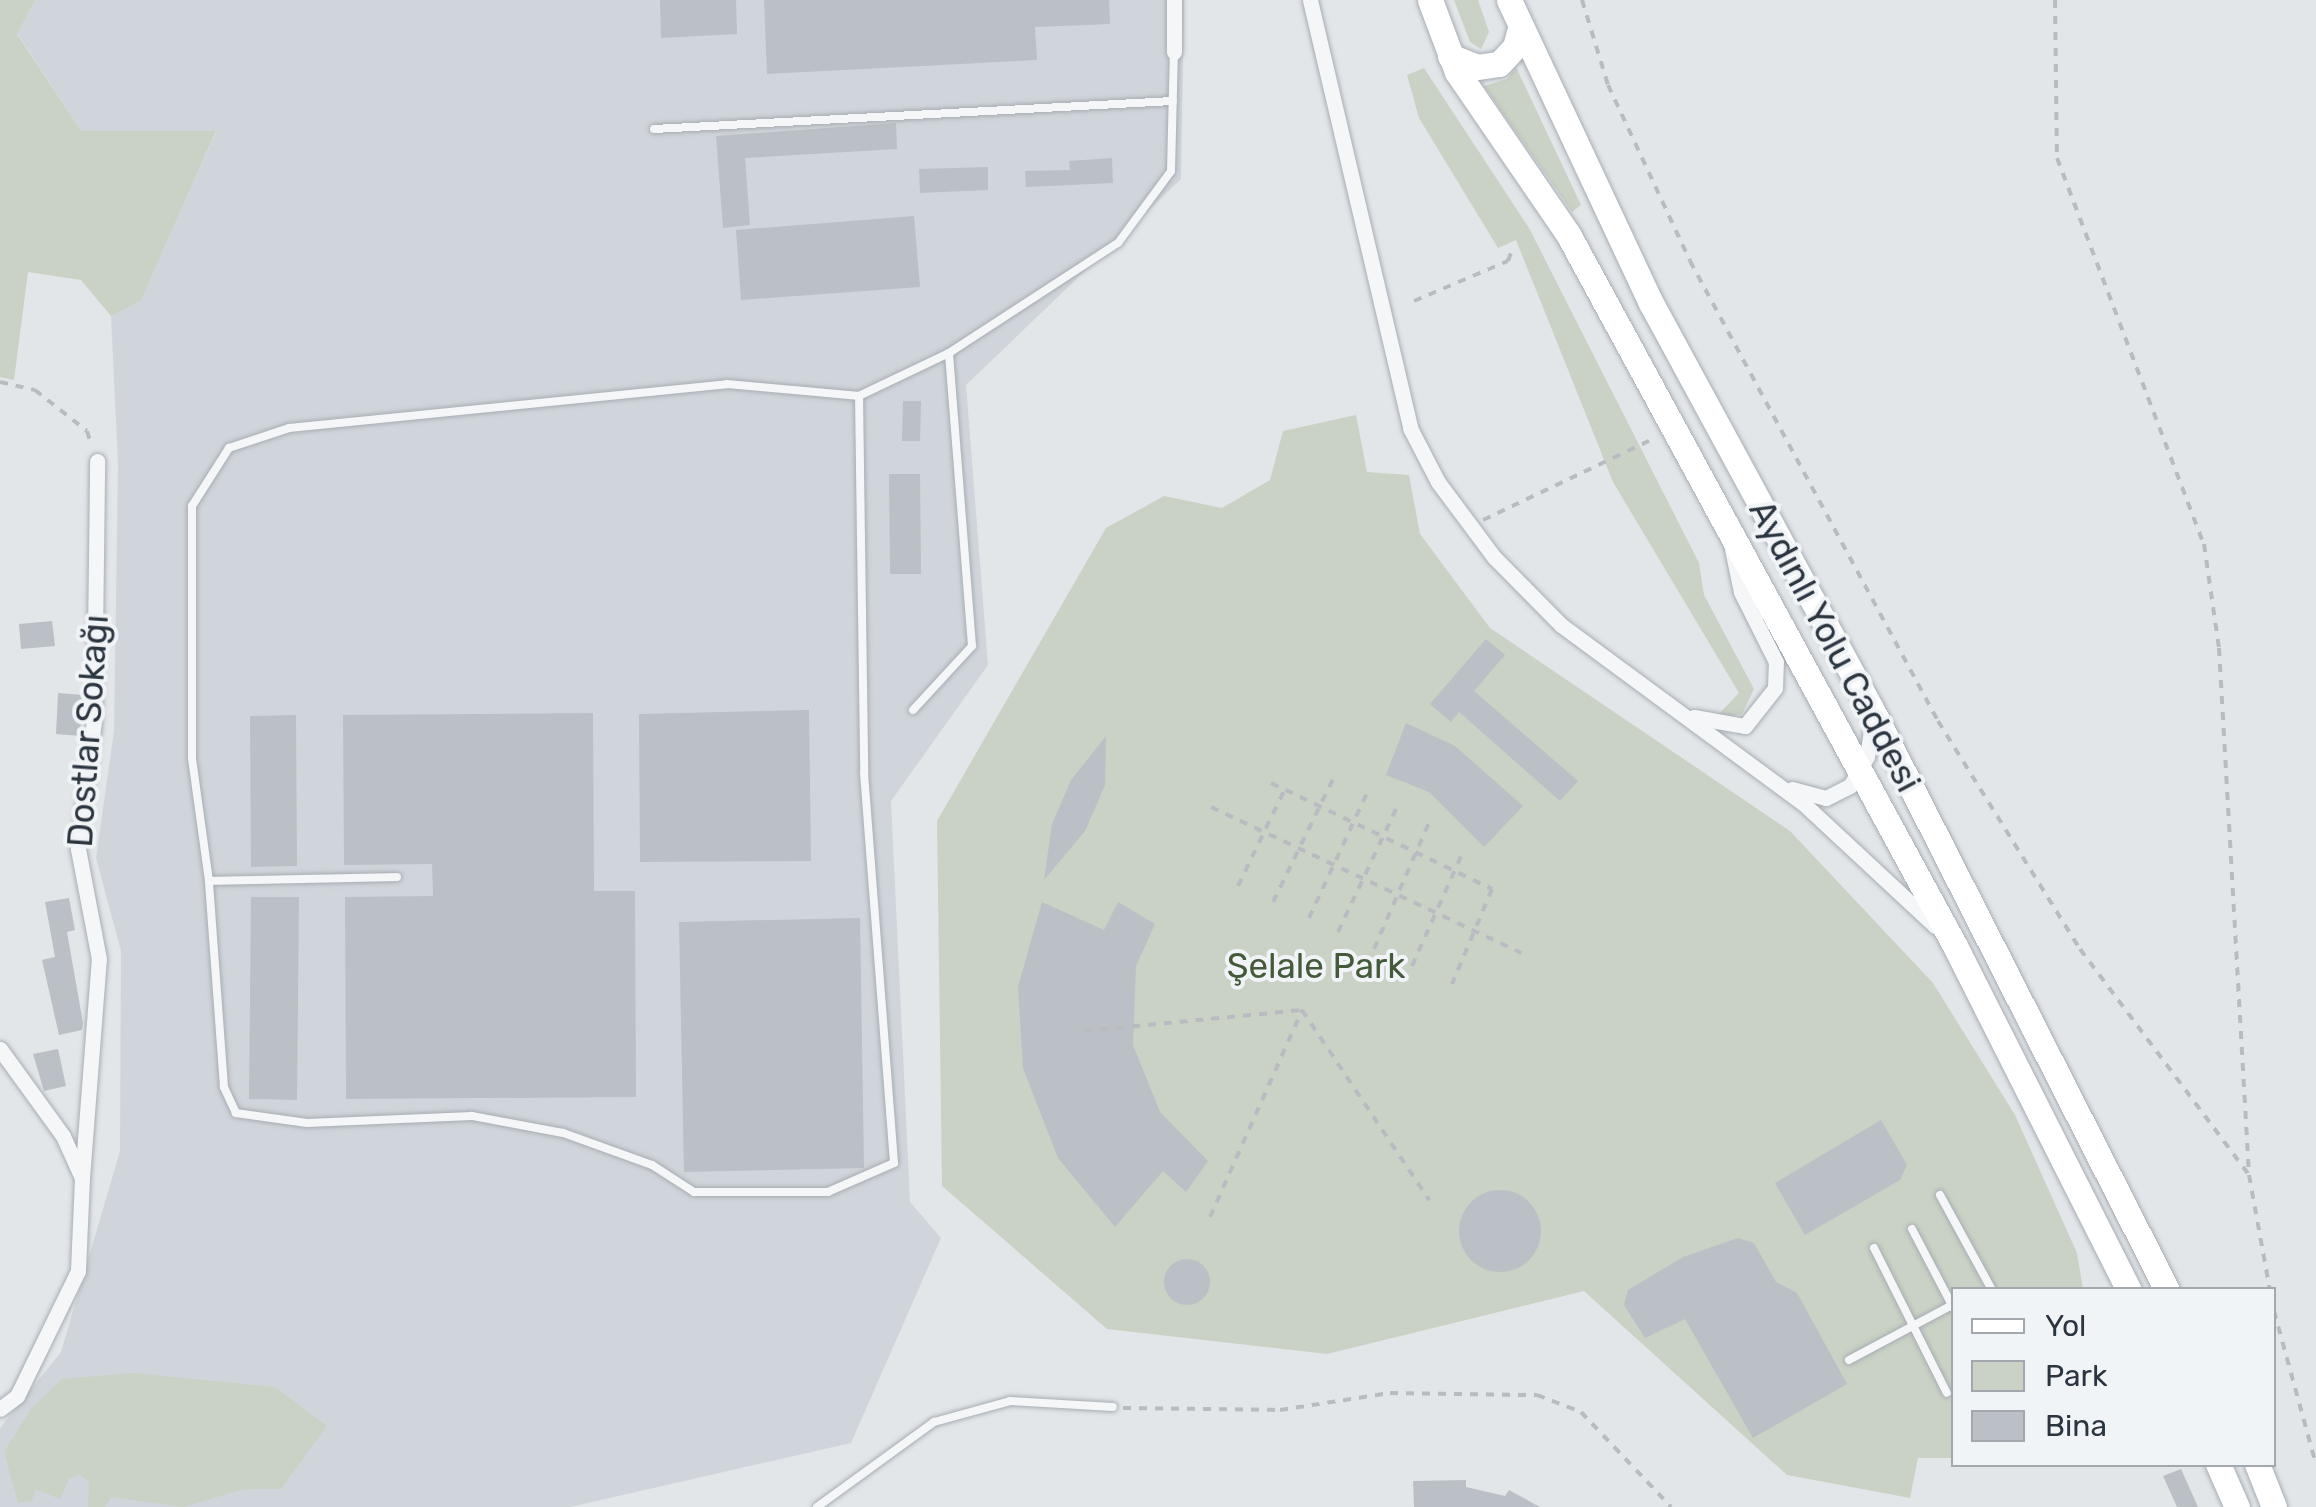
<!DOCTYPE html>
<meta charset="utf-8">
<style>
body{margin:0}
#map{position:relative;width:2316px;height:1507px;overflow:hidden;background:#e2e6e9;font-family:Rubik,sans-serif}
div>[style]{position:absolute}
.built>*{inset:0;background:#d0d5db}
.green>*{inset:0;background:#c9d2c4}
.building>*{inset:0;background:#bac0c5}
.round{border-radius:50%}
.path>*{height:4px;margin-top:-2px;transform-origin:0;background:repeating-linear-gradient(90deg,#b8bcc1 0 8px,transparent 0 16px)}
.roads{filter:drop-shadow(0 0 2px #a7adb3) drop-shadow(0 0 2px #a7adb3)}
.service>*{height:8px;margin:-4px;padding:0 4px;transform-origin:4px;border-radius:4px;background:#f4f6f8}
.minor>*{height:15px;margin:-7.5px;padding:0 7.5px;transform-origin:7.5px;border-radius:7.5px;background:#f4f6f8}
.primary>*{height:25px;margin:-12.5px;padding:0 12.5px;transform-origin:12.5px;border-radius:12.5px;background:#fff}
span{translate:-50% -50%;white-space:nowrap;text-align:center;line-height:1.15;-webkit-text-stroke:8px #f1f4f7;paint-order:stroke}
.street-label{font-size:35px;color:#2b3540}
.park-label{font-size:35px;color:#445a3a}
.legend{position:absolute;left:1951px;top:1287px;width:325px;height:180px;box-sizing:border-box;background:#f1f4f7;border:2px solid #a2a8ae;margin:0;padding:12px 18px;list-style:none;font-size:30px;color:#2b3540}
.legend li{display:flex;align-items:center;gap:20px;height:50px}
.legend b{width:50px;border:2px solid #a2a8ae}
</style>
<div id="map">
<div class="built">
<i style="clip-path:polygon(35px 0,1184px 0,1181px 179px,966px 385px,988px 665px,891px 801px,910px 1202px,941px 1238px,851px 1443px,570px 1507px,0 1507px,0 1428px,61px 1352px,120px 1151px,121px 951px,96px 858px,114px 731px,118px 463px,111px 316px,141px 299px,216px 132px,81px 131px,17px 33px)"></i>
</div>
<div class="green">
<i style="clip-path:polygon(0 0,35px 0,17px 34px,81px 131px,216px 131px,141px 300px,111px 316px,81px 280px,28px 272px,14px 380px,0 377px)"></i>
<i style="clip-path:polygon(1454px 0,1478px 0,1489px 32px,1481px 49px,1470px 42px)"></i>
<i style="clip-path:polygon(1516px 67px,1581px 205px,1572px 212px,1484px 86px,1507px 79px)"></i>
<i style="clip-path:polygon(1424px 68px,1529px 228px,1699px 563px,1704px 595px,1754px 689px,1742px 714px,1714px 719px,1739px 693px,1613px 482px,1516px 240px,1498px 248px,1419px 118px,1407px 75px)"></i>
<i style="clip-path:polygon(1356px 415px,1367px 472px,1409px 475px,1420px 534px,1490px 628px,1790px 831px,1933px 983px,2015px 1115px,2077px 1253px,2083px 1289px,1954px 1290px,1953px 1458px,1918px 1458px,1910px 1498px,1787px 1475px,1584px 1291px,1327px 1354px,1107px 1329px,942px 1186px,937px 821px,1106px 528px,1164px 496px,1222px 508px,1270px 480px,1283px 431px)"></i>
<i style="clip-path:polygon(133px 1373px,275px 1387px,327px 1426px,281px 1489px,244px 1489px,183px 1507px,111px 1497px,105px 1507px,88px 1507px,89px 1481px,79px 1474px,69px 1479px,60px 1499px,35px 1489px,32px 1501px,18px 1503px,4px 1452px,32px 1408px,62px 1379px)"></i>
</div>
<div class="building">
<i style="clip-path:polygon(660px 0,736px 0,737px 34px,661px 38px)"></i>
<i style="clip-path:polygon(764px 0,1109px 0,1110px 24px,1035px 27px,1037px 60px,767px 74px)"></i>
<i style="clip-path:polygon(896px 123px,897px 149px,745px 158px,750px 225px,723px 228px,716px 136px)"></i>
<i style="clip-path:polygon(1112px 158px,1113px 183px,1026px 187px,1025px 171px,1070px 170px,1069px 161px)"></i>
<i style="clip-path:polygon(988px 167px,988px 190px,920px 193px,919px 169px)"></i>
<i style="clip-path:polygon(914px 216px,920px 287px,741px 300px,736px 230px)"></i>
<i style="clip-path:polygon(903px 401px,921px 401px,920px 441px,902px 441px)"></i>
<i style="clip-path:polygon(889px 474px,920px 474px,921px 574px,890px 574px)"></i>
<i style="clip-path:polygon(52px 621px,55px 646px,21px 649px,19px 624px)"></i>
<i style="clip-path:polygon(1486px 639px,1505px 655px,1474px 691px,1578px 781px,1560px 801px,1459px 712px,1451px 722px,1430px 704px)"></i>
<i style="clip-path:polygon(58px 693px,83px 695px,80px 736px,56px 734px)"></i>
<i style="clip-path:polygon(809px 710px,811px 861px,640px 862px,639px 714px)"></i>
<i style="clip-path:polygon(593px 713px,594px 891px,635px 891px,636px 1097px,346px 1099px,345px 897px,433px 896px,432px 864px,344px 865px,343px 715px)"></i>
<i style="clip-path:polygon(296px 715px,297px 866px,251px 867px,250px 716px)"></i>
<i style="clip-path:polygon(1406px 723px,1455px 746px,1523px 806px,1484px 847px,1429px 792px,1386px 775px)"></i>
<i style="clip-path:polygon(1106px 736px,1105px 785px,1085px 831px,1044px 880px,1052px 824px,1071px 780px)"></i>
<i style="clip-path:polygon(251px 897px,299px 897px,297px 1100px,249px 1099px)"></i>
<i style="clip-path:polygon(69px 898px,75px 930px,67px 932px,83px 1023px,82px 1030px,59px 1035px,42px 960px,55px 957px,45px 902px)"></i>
<i style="clip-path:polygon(1042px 902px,1104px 930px,1118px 902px,1155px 924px,1136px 966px,1133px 1045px,1160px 1112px,1208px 1161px,1186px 1192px,1163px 1171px,1115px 1227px,1058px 1158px,1023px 1068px,1018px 987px)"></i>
<i style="clip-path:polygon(860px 918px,864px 1168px,684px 1172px,679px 922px)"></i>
<i style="clip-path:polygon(58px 1049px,66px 1086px,44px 1091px,33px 1054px)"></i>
<i style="clip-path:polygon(1881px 1120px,1907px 1165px,1900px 1180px,1805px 1235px,1775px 1183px)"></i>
<i class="round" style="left:1459px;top:1190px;width:82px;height:82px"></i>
<i style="clip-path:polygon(1738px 1238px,1754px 1243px,1776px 1282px,1797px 1293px,1847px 1384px,1753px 1438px,1685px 1319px,1645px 1338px,1624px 1305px,1628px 1290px,1683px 1257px)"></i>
<i class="round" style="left:1164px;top:1259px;width:46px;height:46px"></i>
<i style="clip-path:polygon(2181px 1469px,2198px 1507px,2177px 1507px,2163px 1476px)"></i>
<i style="clip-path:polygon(1466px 1480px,1466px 1487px,1505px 1496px,1509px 1490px,1540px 1507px,1414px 1507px,1413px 1481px)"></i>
</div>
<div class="path">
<i style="left:1582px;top:0;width:89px;rotate:73deg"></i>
<i style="left:1608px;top:85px;width:194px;rotate:65deg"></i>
<i style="left:1690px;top:261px;width:523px;rotate:61.67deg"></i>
<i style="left:1938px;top:721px;width:269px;rotate:58.1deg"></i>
<i style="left:2080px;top:949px;width:282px;rotate:53.2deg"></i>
<i style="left:2055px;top:0;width:158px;rotate:89.3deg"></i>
<i style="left:2057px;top:158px;width:413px;rotate:69.2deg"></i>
<i style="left:2204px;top:544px;width:105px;rotate:81.8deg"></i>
<i style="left:2219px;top:648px;width:528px;rotate:86.74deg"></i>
<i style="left:2249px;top:1175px;width:117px;rotate:79.7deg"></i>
<i style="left:1414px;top:301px;width:102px;rotate:-23.1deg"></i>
<i style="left:1508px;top:261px;width:15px;rotate:-70deg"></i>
<i style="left:0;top:382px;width:36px;rotate:13deg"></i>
<i style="left:35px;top:390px;width:66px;rotate:38.3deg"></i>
<i style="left:87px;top:431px;width:14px;rotate:73deg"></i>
<i style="left:1483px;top:520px;width:191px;rotate:-25.5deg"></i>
<i style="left:1271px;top:783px;width:245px;rotate:25.6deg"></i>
<i style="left:1492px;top:889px;width:103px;rotate:112.8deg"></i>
<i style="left:1211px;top:807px;width:343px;rotate:25.2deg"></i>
<i style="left:1238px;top:886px;width:106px;rotate:-64.2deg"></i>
<i style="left:1273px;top:902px;width:141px;rotate:-64deg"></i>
<i style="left:1309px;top:918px;width:142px;rotate:-65.1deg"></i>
<i style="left:1338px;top:932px;width:143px;rotate:-64.7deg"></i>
<i style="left:1374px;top:949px;width:143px;rotate:-66.5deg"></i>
<i style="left:1412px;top:966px;width:125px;rotate:-65.9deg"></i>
<i style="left:1302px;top:1010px;width:229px;rotate:56.2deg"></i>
<i style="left:1084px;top:1031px;width:219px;rotate:-5.5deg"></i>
<i style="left:1210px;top:1217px;width:227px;rotate:-66deg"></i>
<i style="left:2274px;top:1311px;width:160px;rotate:74.7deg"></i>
<i style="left:1123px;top:1408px;width:157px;rotate:0.7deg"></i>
<i style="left:1280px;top:1410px;width:111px;rotate:-8.8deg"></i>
<i style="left:1390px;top:1393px;width:147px;rotate:0.8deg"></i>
<i style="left:1537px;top:1395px;width:47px;rotate:21.1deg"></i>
<i style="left:1581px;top:1412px;width:131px;rotate:46.5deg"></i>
</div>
<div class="roads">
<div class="service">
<i style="left:654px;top:129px;width:520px;rotate:-3.09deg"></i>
<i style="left:859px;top:396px;width:377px;rotate:89.2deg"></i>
<i style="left:864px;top:773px;width:391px;rotate:85.6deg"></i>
<i style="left:894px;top:1163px;width:72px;rotate:156.3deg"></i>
<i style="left:828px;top:1192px;width:134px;rotate:180deg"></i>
<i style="left:694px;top:1192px;width:50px;rotate:-147.3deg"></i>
<i style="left:652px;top:1165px;width:95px;rotate:-160.2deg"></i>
<i style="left:563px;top:1133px;width:93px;rotate:-169.4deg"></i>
<i style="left:472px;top:1116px;width:165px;rotate:177.6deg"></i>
<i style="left:307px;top:1123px;width:72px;rotate:-172deg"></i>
<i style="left:236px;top:1113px;width:29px;rotate:-115deg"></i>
<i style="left:224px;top:1087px;width:207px;rotate:-94.2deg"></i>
<i style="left:209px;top:881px;width:124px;rotate:-97.9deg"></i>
<i style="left:192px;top:758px;width:252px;rotate:-90deg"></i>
<i style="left:192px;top:506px;width:69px;rotate:-57.5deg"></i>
<i style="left:229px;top:448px;width:63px;rotate:-18.4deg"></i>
<i style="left:289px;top:428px;width:440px;rotate:-5.7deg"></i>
<i style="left:727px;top:384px;width:133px;rotate:5.2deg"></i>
<i style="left:859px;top:396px;width:100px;rotate:-25.5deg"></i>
<i style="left:913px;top:710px;width:87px;rotate:-47.3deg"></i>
<i style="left:972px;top:646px;width:294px;rotate:-94.5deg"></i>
<i style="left:949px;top:353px;width:202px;rotate:-33.1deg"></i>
<i style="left:1118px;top:243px;width:89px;rotate:-53.6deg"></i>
<i style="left:1171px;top:171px;width:119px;rotate:-88.6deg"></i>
<i style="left:209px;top:881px;width:188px;rotate:-1.2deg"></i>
<i style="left:1940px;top:1195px;width:108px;rotate:61.3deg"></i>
<i style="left:1912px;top:1229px;width:90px;rotate:62.3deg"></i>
<i style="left:1874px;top:1248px;width:162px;rotate:63.3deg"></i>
<i style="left:1849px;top:1360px;width:119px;rotate:-28.1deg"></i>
<i style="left:817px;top:1507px;width:145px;rotate:-36deg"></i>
<i style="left:934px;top:1422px;width:79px;rotate:-15.4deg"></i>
<i style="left:1010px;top:1401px;width:103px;rotate:3.3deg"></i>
</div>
<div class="minor">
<i style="left:1174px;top:0;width:52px;rotate:90deg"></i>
<i style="left:1310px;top:0;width:440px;rotate:76.8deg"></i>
<i style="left:1410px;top:428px;width:61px;rotate:62.6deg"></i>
<i style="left:1438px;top:482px;width:94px;rotate:53.3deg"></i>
<i style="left:1494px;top:557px;width:95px;rotate:45.4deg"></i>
<i style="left:1561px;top:625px;width:303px;rotate:36.4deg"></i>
<i style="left:1805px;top:805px;width:178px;rotate:42.9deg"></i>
<i style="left:1694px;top:717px;width:52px;rotate:10deg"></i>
<i style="left:1745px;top:726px;width:48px;rotate:-51.7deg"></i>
<i style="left:1775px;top:688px;width:26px;rotate:-88deg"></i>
<i style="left:1776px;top:662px;width:78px;rotate:-116.6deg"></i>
<i style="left:1741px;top:592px;width:44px;rotate:-101.8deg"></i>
<i style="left:1792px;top:789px;width:35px;rotate:15deg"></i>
<i style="left:1826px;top:798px;width:27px;rotate:-27deg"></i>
<i style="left:1850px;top:786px;width:34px;rotate:-60deg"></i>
<i style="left:1867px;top:756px;width:39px;rotate:-81deg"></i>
<i style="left:0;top:1049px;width:107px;rotate:54.1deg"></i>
<i style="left:63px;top:1136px;width:46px;rotate:65.7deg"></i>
<i style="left:82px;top:1178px;width:93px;rotate:92.5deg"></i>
<i style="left:78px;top:1271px;width:139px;rotate:116deg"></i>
<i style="left:17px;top:1396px;width:21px;rotate:143deg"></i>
<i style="left:82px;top:1178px;width:220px;rotate:-85.6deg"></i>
<i style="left:99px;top:959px;width:112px;rotate:-100.8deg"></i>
<i style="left:78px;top:849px;width:129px;rotate:-82.9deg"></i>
<i style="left:94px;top:721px;width:260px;rotate:-89.3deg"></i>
</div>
<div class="primary">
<i style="left:1430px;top:0;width:77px;rotate:69.4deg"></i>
<i style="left:1457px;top:72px;width:196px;rotate:55.6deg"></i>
<i style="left:1568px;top:234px;width:810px;rotate:61.47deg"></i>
<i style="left:1955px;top:946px;width:386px;rotate:63.2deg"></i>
<i style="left:1509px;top:0;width:335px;rotate:64.9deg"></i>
<i style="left:1651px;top:303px;width:463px;rotate:61.5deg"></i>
<i style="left:1872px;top:710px;width:651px;rotate:63.04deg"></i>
<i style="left:1450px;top:56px;width:29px;rotate:22deg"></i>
<i style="left:1477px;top:67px;width:22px;rotate:-8deg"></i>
<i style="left:1499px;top:64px;width:23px;rotate:-47deg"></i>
<i style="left:1515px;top:47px;width:16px;rotate:-75deg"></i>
<i style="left:2218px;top:1464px;width:47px;rotate:66.2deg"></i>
<i style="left:2257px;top:1464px;width:46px;rotate:68.4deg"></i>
</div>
</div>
<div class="street-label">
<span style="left:1835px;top:646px;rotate:62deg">Aydınlı Yolu Caddesi</span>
<span style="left:88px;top:731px;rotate:-86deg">Dostlar Sokağı</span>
</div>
<div class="park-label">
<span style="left:1316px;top:966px">Şelale Park</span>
</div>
<ul class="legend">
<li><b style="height:12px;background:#fff"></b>Yol</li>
<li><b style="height:28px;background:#c9d2c4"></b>Park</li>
<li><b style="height:28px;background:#bac0c5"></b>Bina</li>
</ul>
</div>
